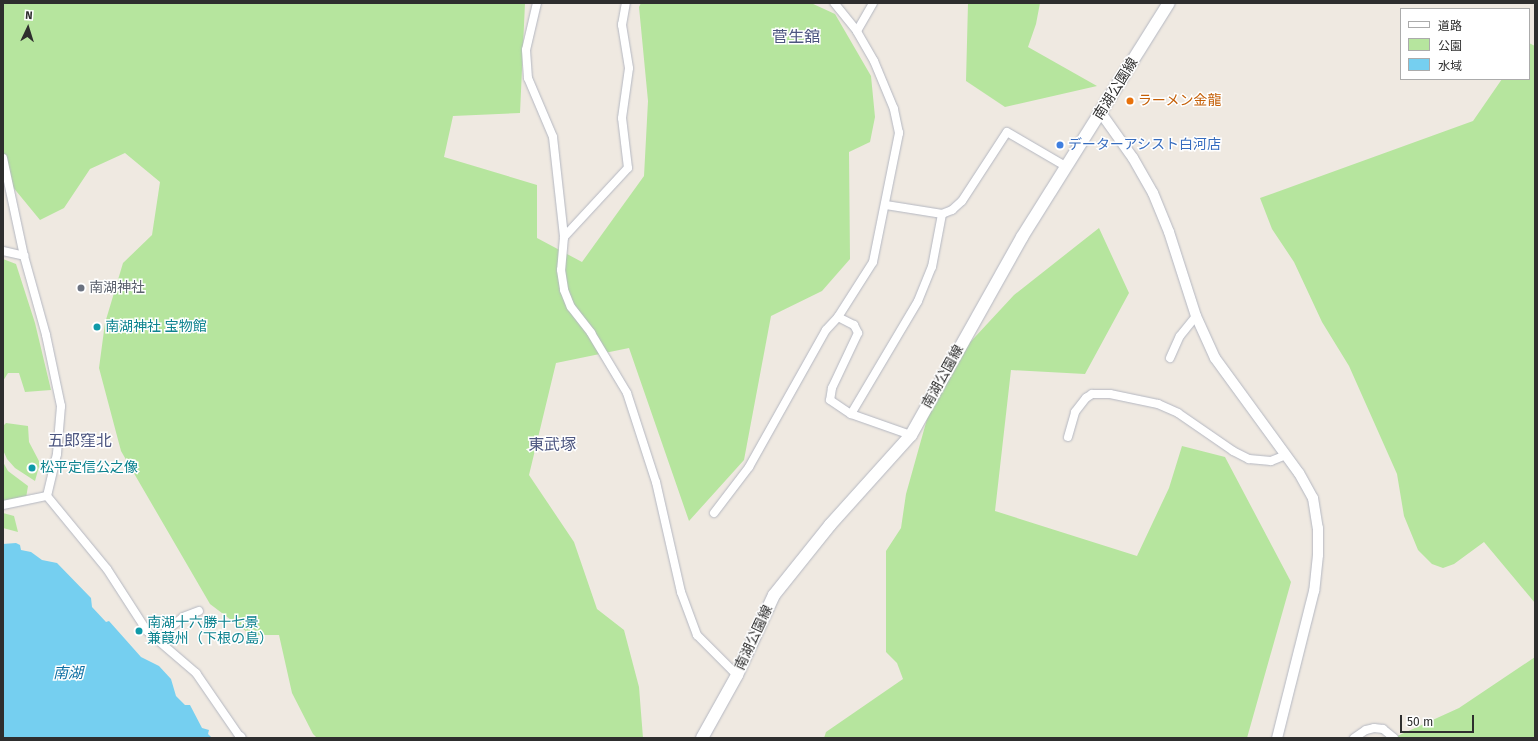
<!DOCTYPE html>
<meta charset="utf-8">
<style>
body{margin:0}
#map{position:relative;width:1538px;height:741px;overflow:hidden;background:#efe9e1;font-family:"Fira Sans","Noto Sans JP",sans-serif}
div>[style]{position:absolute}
.green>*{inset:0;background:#b6e59e}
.water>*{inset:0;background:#75cff0}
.roads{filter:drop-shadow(0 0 1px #b4b7c1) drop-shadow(0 0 1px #b4b7c1)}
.minor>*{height:8px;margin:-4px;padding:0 4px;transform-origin:4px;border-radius:4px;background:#fff}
.tertiary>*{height:10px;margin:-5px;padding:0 5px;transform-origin:5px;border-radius:5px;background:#fff}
.secondary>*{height:12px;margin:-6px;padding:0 6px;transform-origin:6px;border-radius:6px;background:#fff}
.dots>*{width:11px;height:11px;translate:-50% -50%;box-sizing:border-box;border:2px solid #fff;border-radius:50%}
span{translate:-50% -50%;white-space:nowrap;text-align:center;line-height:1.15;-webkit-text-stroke:3px #fff;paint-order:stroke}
.street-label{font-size:14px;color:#2e2e2e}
.food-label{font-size:14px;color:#c56008}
.left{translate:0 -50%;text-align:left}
.shop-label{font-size:14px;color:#366cbe}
.worship-label{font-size:14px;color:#5b616d}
.culture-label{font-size:14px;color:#0d838f}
.water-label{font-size:15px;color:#0d6fa3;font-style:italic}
.quarter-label{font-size:16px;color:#4d5680}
.frame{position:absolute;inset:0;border:4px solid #2e2e2e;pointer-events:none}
.legend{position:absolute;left:1400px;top:8px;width:130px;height:72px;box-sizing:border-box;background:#fff;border:1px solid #ababab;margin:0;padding:5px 7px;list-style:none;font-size:12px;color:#2e2e2e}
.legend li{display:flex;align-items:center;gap:8px;height:20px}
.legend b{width:20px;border:1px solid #ababab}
.north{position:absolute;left:8px;top:8px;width:40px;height:40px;-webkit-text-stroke:3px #fff;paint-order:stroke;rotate:4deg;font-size:11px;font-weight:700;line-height:16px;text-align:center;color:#2e2e2e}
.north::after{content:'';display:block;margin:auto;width:14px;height:18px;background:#2e2e2e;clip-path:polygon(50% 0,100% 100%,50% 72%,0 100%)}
.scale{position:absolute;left:1400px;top:715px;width:74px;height:18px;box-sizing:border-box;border:2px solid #2e2e2e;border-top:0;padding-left:5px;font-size:12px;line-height:14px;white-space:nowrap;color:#2e2e2e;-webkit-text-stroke:3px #fff;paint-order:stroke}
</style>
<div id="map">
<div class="green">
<i style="clip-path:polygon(3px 3px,525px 3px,520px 113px,453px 116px,444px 157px,537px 185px,537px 238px,582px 262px,644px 176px,648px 101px,639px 7px,641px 3px,811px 3px,835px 14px,871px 76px,875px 117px,870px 142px,849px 152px,850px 259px,822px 291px,771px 316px,744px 460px,689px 521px,629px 348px,556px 363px,529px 475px,574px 542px,597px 609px,624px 630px,639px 687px,643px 738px,317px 738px,313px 734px,292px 693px,279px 635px,251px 635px,210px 604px,121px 451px,99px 368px,105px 323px,123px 263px,152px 235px,160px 182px,125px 153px,90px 169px,64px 208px,40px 220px,3px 175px)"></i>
<i style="clip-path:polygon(968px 3px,1040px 3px,1036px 24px,1028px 47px,1097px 86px,1005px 107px,966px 81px)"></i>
<i style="clip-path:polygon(1529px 43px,1535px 46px,1535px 603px,1484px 542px,1454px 564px,1443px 568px,1432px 564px,1418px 550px,1404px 516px,1397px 474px,1349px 366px,1322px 322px,1294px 262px,1272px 229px,1260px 198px,1473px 121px,1502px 79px,1529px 79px)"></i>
<i style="clip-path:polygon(1099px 228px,1129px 293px,1085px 374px,1011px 370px,995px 511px,1137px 556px,1169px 488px,1182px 446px,1225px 457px,1291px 582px,1247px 738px,824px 738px,826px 732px,903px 679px,897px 663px,886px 652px,886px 551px,901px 528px,906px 494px,934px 394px,949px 365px,1014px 295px)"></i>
<i style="clip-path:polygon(3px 259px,16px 264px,35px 323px,51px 390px,25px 392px,19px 373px,8px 373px,3px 381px)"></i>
<i style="clip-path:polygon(6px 423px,28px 426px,29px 442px,40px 463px,35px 481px,15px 468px,7px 459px,3px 450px,3px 426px)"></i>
<i style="clip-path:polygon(3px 462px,8px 471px,28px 486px,26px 498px,3px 502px)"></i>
<i style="clip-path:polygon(3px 513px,14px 516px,18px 532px,3px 528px)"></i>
<i style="clip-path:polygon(1535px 657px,1535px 738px,1393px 738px,1459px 708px)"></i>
</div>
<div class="water">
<i style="clip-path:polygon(16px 543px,20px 545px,21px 550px,31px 552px,42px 560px,57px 563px,91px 598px,92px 607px,106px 622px,109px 621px,141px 657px,159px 666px,171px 679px,176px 696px,185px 705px,190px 705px,202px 728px,209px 730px,208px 734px,212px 738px,3px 738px,3px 544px)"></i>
</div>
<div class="roads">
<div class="minor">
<i style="left:537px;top:3px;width:48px;rotate:103.2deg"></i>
<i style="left:526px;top:50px;width:28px;rotate:86deg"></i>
<i style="left:528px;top:78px;width:64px;rotate:67deg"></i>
<i style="left:553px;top:137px;width:101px;rotate:83.7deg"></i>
<i style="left:564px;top:237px;width:33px;rotate:95deg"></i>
<i style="left:561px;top:270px;width:20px;rotate:81deg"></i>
<i style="left:564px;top:290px;width:18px;rotate:68deg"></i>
<i style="left:571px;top:307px;width:33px;rotate:52deg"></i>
<i style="left:591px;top:333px;width:70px;rotate:59deg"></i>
<i style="left:627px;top:393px;width:94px;rotate:72deg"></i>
<i style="left:656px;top:482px;width:113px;rotate:77.2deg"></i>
<i style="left:681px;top:592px;width:46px;rotate:69.6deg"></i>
<i style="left:697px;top:635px;width:57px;rotate:45deg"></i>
<i style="left:857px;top:31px;width:32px;rotate:-60deg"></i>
<i style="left:3px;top:158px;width:100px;rotate:77.9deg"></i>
<i style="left:24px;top:256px;width:82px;rotate:74.4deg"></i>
<i style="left:46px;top:335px;width:73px;rotate:78.1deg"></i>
<i style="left:61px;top:406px;width:48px;rotate:94.8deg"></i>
<i style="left:57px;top:454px;width:43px;rotate:103.4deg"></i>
<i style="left:886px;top:205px;width:57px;rotate:9.1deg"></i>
<i style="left:942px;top:214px;width:11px;rotate:-22deg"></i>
<i style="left:952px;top:210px;width:13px;rotate:-42deg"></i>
<i style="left:962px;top:201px;width:82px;rotate:-56.9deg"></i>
<i style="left:1007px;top:132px;width:69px;rotate:30.3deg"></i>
<i style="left:564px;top:237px;width:94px;rotate:-47.2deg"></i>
<i style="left:628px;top:168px;width:50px;rotate:-96.8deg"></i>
<i style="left:622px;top:118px;width:50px;rotate:-82deg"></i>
<i style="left:629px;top:68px;width:44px;rotate:-99.2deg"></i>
<i style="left:622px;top:25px;width:22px;rotate:-80deg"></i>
<i style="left:3px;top:251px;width:22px;rotate:13deg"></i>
<i style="left:838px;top:317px;width:18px;rotate:27deg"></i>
<i style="left:854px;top:325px;width:9px;rotate:63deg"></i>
<i style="left:858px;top:333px;width:61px;rotate:115.3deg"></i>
<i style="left:832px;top:388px;width:12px;rotate:99deg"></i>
<i style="left:830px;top:400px;width:25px;rotate:34deg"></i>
<i style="left:851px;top:414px;width:64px;rotate:19.3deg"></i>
<i style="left:1170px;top:358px;width:24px;rotate:-66deg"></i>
<i style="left:1180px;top:336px;width:26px;rotate:-51deg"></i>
<i style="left:851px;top:414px;width:131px;rotate:-59.3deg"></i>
<i style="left:918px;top:301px;width:37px;rotate:-68deg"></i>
<i style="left:932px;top:267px;width:54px;rotate:-79.3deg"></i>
<i style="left:1068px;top:437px;width:26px;rotate:-74deg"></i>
<i style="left:1075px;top:412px;width:18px;rotate:-52deg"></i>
<i style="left:1086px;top:398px;width:7px;rotate:-34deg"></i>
<i style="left:1092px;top:394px;width:18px"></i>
<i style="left:1110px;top:394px;width:49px;rotate:11.8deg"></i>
<i style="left:1158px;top:404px;width:22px;rotate:24deg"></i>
<i style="left:1178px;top:413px;width:67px;rotate:34.6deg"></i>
<i style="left:1233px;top:451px;width:18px;rotate:27deg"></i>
<i style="left:1249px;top:459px;width:22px;rotate:5deg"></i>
<i style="left:1271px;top:461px;width:16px;rotate:-22deg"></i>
<i style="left:3px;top:505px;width:45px;rotate:-11.6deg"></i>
<i style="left:47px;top:496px;width:94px;rotate:50.6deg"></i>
<i style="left:107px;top:569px;width:74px;rotate:57.2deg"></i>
<i style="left:147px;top:631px;width:65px;rotate:40.6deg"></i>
<i style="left:196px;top:673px;width:78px;rotate:55.5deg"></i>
<i style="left:714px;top:513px;width:58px;rotate:-52.7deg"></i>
<i style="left:749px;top:467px;width:157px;rotate:-60.7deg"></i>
<i style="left:826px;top:330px;width:18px;rotate:-47deg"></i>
<i style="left:838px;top:317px;width:65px;rotate:-57.5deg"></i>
<i style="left:873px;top:262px;width:132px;rotate:-78.6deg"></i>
<i style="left:899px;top:133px;width:25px;rotate:-102deg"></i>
<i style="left:894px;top:109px;width:52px;rotate:-112.6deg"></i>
<i style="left:874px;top:61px;width:34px;rotate:-120deg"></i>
<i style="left:857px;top:31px;width:36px;rotate:-129deg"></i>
<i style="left:166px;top:631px;width:22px;rotate:-39deg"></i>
<i style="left:183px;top:617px;width:17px;rotate:-21deg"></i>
<i style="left:1354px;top:738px;width:14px;rotate:-34deg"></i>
<i style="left:1366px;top:730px;width:8px;rotate:-14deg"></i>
<i style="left:1374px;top:728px;width:9px;rotate:6deg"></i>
<i style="left:1383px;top:729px;width:14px;rotate:39deg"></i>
</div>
<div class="tertiary">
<i style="left:1101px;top:113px;width:55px;rotate:54.6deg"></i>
<i style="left:1133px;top:158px;width:40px;rotate:60.3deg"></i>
<i style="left:1153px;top:193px;width:42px;rotate:67.7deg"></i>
<i style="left:1169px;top:232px;width:88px;rotate:72.2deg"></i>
<i style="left:1196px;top:316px;width:46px;rotate:65.7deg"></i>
<i style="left:1215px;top:358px;width:142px;rotate:53.9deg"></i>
<i style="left:1299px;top:473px;width:29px;rotate:61deg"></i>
<i style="left:1313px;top:498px;width:30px;rotate:81deg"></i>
<i style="left:1318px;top:528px;width:27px;rotate:90deg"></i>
<i style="left:1318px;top:555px;width:36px;rotate:96deg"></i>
<i style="left:1314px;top:591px;width:152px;rotate:104.1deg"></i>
<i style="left:240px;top:737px;width:1px;rotate:45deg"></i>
</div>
<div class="secondary">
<i style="left:702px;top:738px;width:72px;rotate:-60.9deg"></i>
<i style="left:737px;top:675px;width:88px;rotate:-65.2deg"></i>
<i style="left:774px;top:595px;width:90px;rotate:-51.3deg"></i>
<i style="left:830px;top:525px;width:121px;rotate:-48deg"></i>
<i style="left:911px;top:435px;width:227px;rotate:-60.7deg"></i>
<i style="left:1022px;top:237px;width:276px;rotate:-57.9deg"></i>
</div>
</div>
<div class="dots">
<i style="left:1130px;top:101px;background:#e8710a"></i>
<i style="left:1060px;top:145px;background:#3f7fe0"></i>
<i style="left:81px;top:288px;background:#6b7280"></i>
<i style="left:97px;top:327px;background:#0f9aa8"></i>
<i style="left:32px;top:468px;background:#0f9aa8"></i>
<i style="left:139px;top:631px;background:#0f9aa8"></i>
</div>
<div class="street-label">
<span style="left:1116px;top:89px;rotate:-58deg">南湖公園線</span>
<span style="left:943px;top:377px;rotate:-61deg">南湖公園線</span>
<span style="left:754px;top:638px;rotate:-65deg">南湖公園線</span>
</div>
<div class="food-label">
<span class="left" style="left:1138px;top:101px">ラーメン金龍</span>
</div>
<div class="shop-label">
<span class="left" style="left:1068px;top:145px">データーアシスト白河店</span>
</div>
<div class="worship-label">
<span class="left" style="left:89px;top:288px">南湖神社</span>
</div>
<div class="culture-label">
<span class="left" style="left:105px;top:327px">南湖神社 宝物館</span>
<span class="left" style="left:40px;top:468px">松平定信公之像</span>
<span class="left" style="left:147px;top:631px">南湖十六勝十七景<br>兼葭州（下根の島）</span>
</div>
<div class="water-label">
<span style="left:68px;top:674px">南湖</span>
</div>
<div class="quarter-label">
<span style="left:796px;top:37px">菅生舘</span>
<span style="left:80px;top:441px">五郎窪北</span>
<span style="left:552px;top:445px">東武塚</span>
</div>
<div class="frame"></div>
<ul class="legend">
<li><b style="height:5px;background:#fff"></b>道路</li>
<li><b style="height:11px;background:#b6e59e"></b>公園</li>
<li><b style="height:11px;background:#75cff0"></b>水域</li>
</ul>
<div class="north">N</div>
<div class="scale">50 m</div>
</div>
